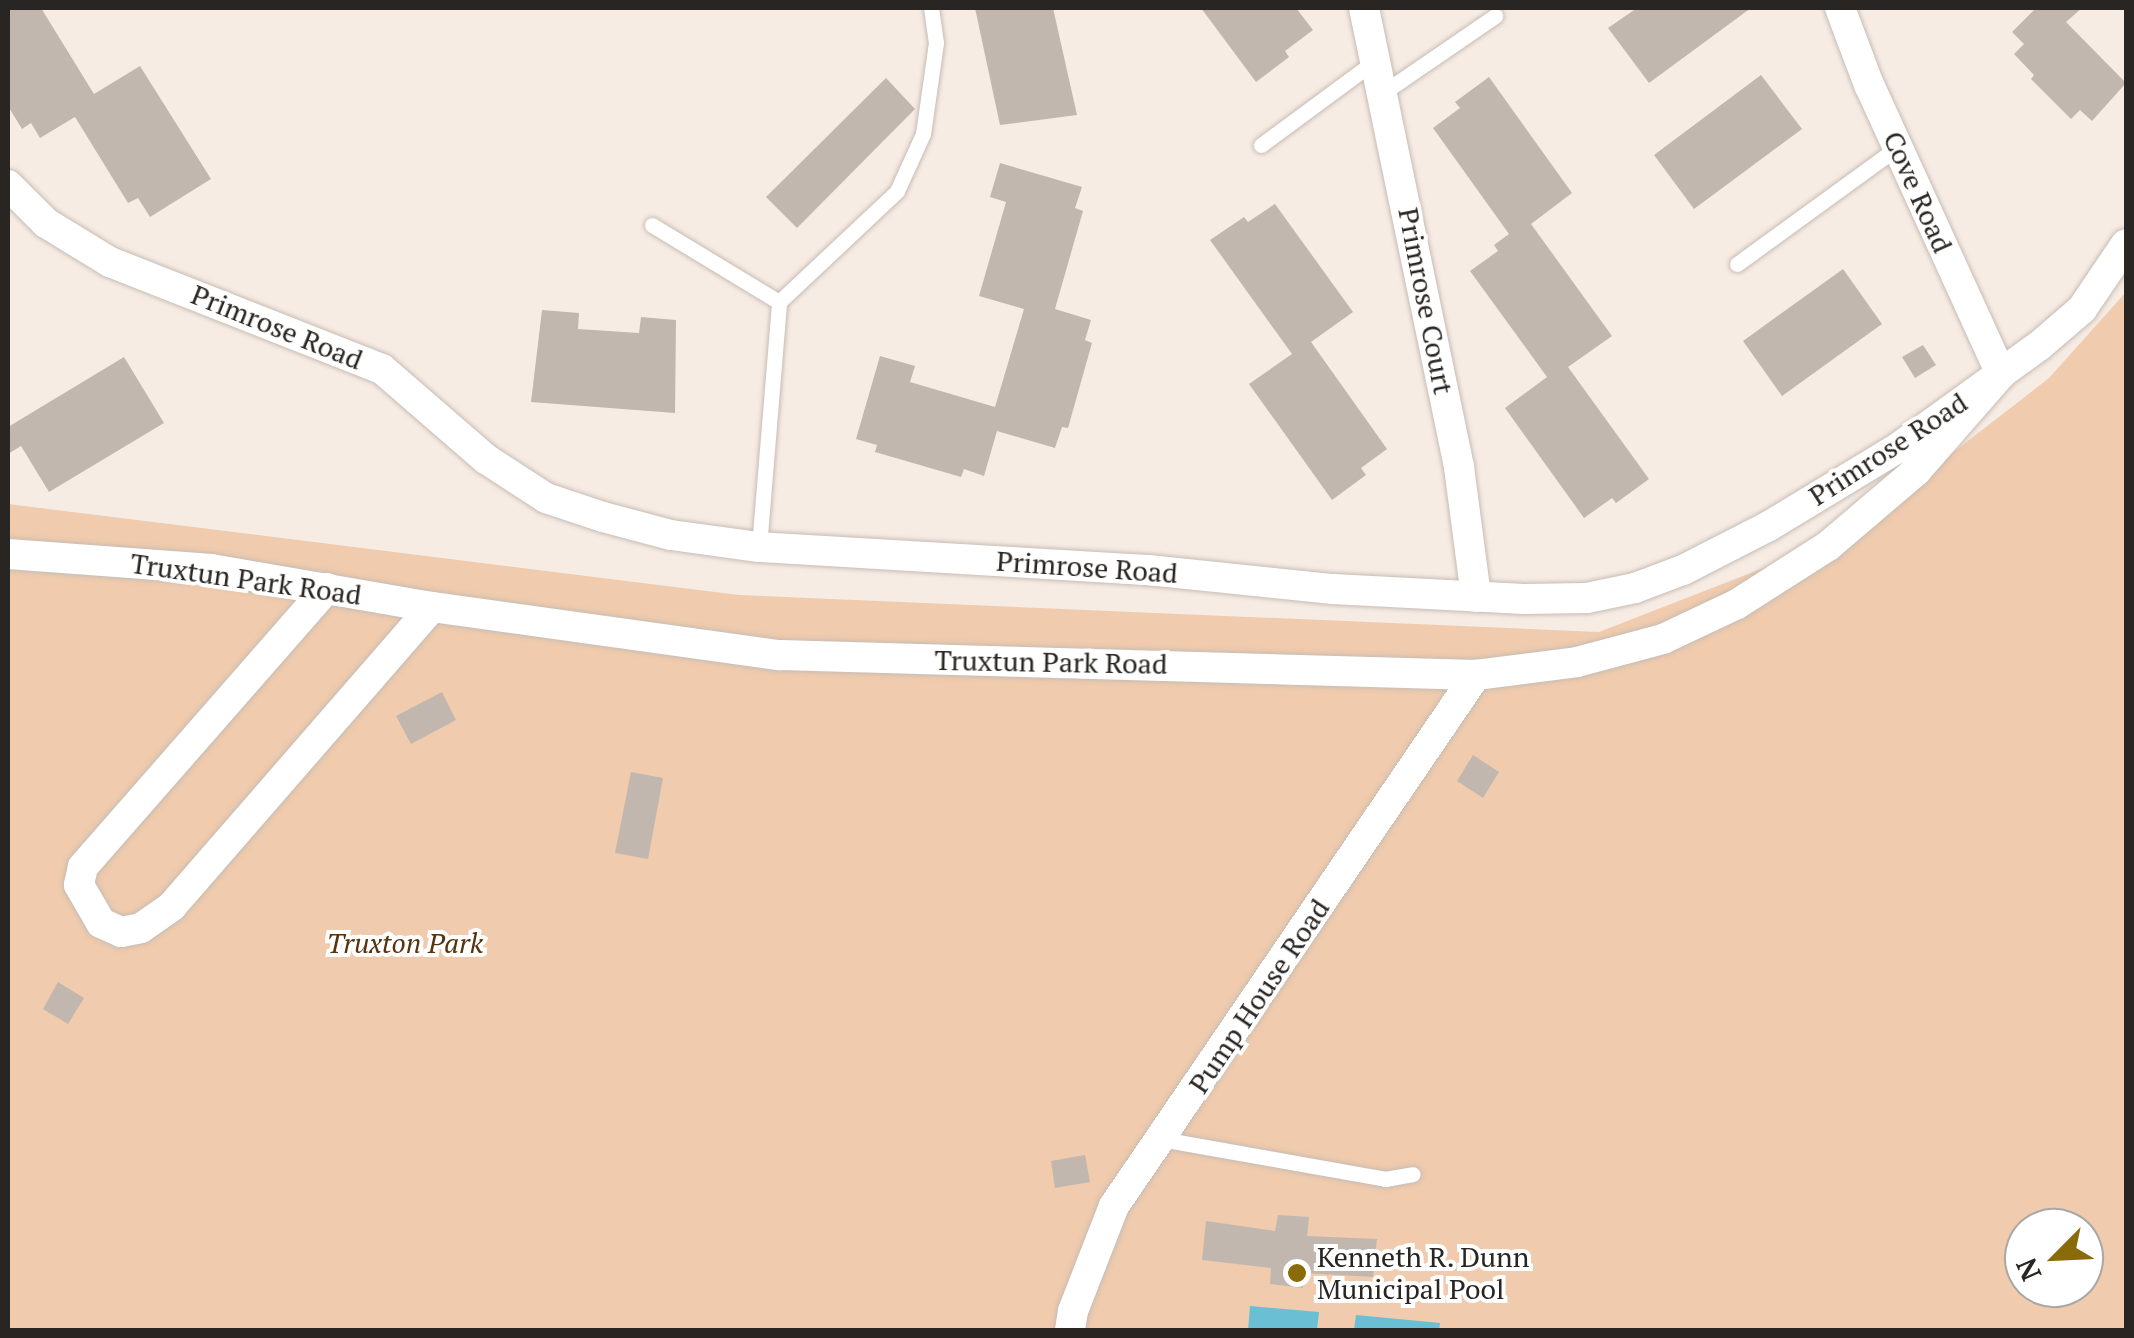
<!DOCTYPE html>
<style>
body{margin:0}
#map{position:relative;width:2134px;height:1338px;overflow:hidden;background:#f7ece4;font-family:"PT Serif",serif}
div>[style]{position:absolute}
.green>*{inset:0;background:#f0cbad}
.water>*{inset:0;background:#6abfd4}
.building>*{inset:0;background:#c1b7af}
.roads{filter:drop-shadow(0 0 2px #c6bcb4) drop-shadow(0 0 2px #c6bcb4)}
.lane>*{height:15px;margin:-7.5px;padding:0 7.5px;transform-origin:7.5px;border-radius:7.5px;background:#fff}
.street>*{height:30px;margin:-15px;padding:0 15px;transform-origin:15px;border-radius:15px;background:#fff}
.dots>*{width:28px;height:28px;translate:-50% -50%;box-sizing:border-box;border:5px solid #fff;border-radius:50%}
span{translate:-50% -50%;white-space:nowrap;text-align:center;line-height:1.15;-webkit-text-stroke:8px #fff;paint-order:stroke}
.street-label{font-size:28px;color:#292522}
.park-label{font-size:28px;color:#573310;font-style:italic}
.poi-label{font-size:28px;color:#292522}
.left{translate:0 -50%;text-align:left}
.frame{position:absolute;inset:0;border:10px solid #292522;pointer-events:none}
.north{position:absolute;left:2004px;top:1208px;width:100px;height:100px;box-sizing:border-box;background:#fff;border:2px solid #a9a8a7;border-radius:50%;rotate:246deg;font-size:28px;font-weight:700;line-height:40px;text-align:center;color:#292522}
.north::after{content:'';display:block;margin:auto;width:35px;height:45px;background:#896b0a;clip-path:polygon(50% 0,100% 100%,50% 72%,0 100%)}
</style>
<div id="map">
<div class="green">
<i style="clip-path:polygon(evenodd,2126px 292px,2126px 1330px,8px 1330px,8px 504px,739px 595px,1599px 632px,1779px 562px,1951px 454px,2049px 378px,2126px 292px,2024px 1228px,2084px 1228px,2084px 1288px,2024px 1288px,2024px 1228px)"></i>
</div>
<div class="water">
<i style="clip-path:polygon(1250px 1306px,1319px 1312px,1317px 1330px,1248px 1330px)"></i>
<i style="clip-path:polygon(1356px 1315px,1440px 1323px,1439px 1330px,1354px 1330px)"></i>
</div>
<div class="building">
<i style="clip-path:polygon(8px 8px,41px 8px,94px 94px,140px 66px,211px 179px,150px 217px,138px 198px,128px 203px,75px 117px,40px 138px,31px 123px,22px 129px,8px 106px)"></i>
<i style="clip-path:polygon(975px 8px,1053px 8px,1077px 115px,1000px 125px)"></i>
<i style="clip-path:polygon(1201px 8px,1296px 8px,1313px 30px,1285px 51px,1289px 57px,1256px 82px)"></i>
<i style="clip-path:polygon(1637px 8px,1751px 8px,1649px 83px,1608px 28px)"></i>
<i style="clip-path:polygon(2036px 8px,2082px 8px,2066px 22px,2126px 83px,2092px 121px,2080px 110px,2071px 119px,2031px 79px,2034px 75px,2014px 54px,2024px 44px,2012px 32px)"></i>
<i style="clip-path:polygon(1761px 75px,1802px 129px,1694px 209px,1654px 155px)"></i>
<i style="clip-path:polygon(1489px 77px,1572px 193px,1531px 224px,1612px 336px,1568px 367px,1649px 479px,1616px 503px,1612px 498px,1584px 518px,1505px 408px,1547px 377px,1470px 271px,1498px 251px,1494px 245px,1509px 234px,1433px 128px,1460px 108px,1455px 102px)"></i>
<i style="clip-path:polygon(886px 78px,915px 109px,797px 228px,766px 197px)"></i>
<i style="clip-path:polygon(1000px 163px,1082px 187px,1075px 208px,1083px 211px,1055px 309px,1091px 320px,1085px 340px,1092px 343px,1068px 428px,1062px 427px,1055px 448px,997px 431px,984px 476px,964px 469px,961px 477px,875px 452px,877px 445px,856px 439px,880px 356px,915px 366px,910px 382px,995px 407px,1024px 309px,979px 296px,1006px 202px,990px 197px)"></i>
<i style="clip-path:polygon(1275px 204px,1353px 312px,1311px 342px,1387px 449px,1361px 468px,1366px 475px,1332px 500px,1249px 384px,1292px 354px,1210px 240px,1244px 217px,1248px 222px)"></i>
<i style="clip-path:polygon(1843px 269px,1882px 324px,1782px 396px,1743px 341px)"></i>
<i style="clip-path:polygon(542px 310px,579px 313px,578px 329px,639px 333px,641px 317px,676px 320px,675px 413px,531px 402px)"></i>
<i style="clip-path:polygon(1923px 345px,1936px 365px,1915px 378px,1902px 357px)"></i>
<i style="clip-path:polygon(124px 357px,164px 423px,49px 492px,21px 446px,8px 454px,8px 427px)"></i>
<i style="clip-path:polygon(442px 692px,456px 720px,411px 744px,396px 716px)"></i>
<i style="clip-path:polygon(1473px 755px,1499px 772px,1483px 798px,1457px 781px)"></i>
<i style="clip-path:polygon(631px 772px,663px 778px,648px 859px,615px 853px)"></i>
<i style="clip-path:polygon(58px 982px,84px 998px,68px 1024px,43px 1009px)"></i>
<i style="clip-path:polygon(1085px 1155px,1090px 1182px,1055px 1188px,1051px 1161px)"></i>
<i style="clip-path:polygon(1278px 1215px,1309px 1217px,1307px 1236px,1377px 1239px,1373px 1277px,1304px 1273px,1303px 1288px,1270px 1284px,1271px 1268px,1202px 1260px,1206px 1221px,1275px 1231px)"></i>
</div>
<div class="roads">
<div class="lane">
<i style="left:1384px;top:92px;width:135px;rotate:-34.4deg"></i>
<i style="left:1261px;top:145px;width:142px;rotate:-36.4deg"></i>
<i style="left:652px;top:225px;width:149px;rotate:31.2deg"></i>
<i style="left:1737px;top:264px;width:199px;rotate:-36deg"></i>
<i style="left:759px;top:547px;width:246px;rotate:-85.3deg"></i>
<i style="left:779px;top:302px;width:162px;rotate:-43.2deg"></i>
<i style="left:897px;top:191px;width:63px;rotate:-65.5deg"></i>
<i style="left:923px;top:134px;width:92px;rotate:-81.9deg"></i>
<i style="left:936px;top:43px;width:35px;rotate:-98deg"></i>
<i style="left:1161px;top:1139px;width:228px;rotate:10.1deg"></i>
<i style="left:1385px;top:1179px;width:28px;rotate:-10deg"></i>
</div>
<div class="street">
<i style="left:1364px;top:8px;width:469px;rotate:78.3deg"></i>
<i style="left:1459px;top:467px;width:131px;rotate:82.5deg"></i>
<i style="left:8px;top:185px;width:54px;rotate:45deg"></i>
<i style="left:46px;top:223px;width:75px;rotate:31.4deg"></i>
<i style="left:110px;top:262px;width:292px;rotate:21.5deg"></i>
<i style="left:382px;top:369px;width:138px;rotate:40.9deg"></i>
<i style="left:486px;top:459px;width:72px;rotate:33deg"></i>
<i style="left:546px;top:498px;width:60px;rotate:18.4deg"></i>
<i style="left:603px;top:517px;width:70px;rotate:14.8deg"></i>
<i style="left:671px;top:535px;width:89px;rotate:7.8deg"></i>
<i style="left:759px;top:547px;width:390px;rotate:3.4deg"></i>
<i style="left:1148px;top:570px;width:186px;rotate:5.9deg"></i>
<i style="left:1333px;top:589px;width:191px;rotate:3deg"></i>
<i style="left:1524px;top:599px;width:63px;rotate:-0.9deg"></i>
<i style="left:1587px;top:598px;width:49px;rotate:-11.8deg"></i>
<i style="left:1635px;top:588px;width:51px;rotate:-20.6deg"></i>
<i style="left:1683px;top:570px;width:97px;rotate:-27.1deg"></i>
<i style="left:1769px;top:526px;width:151px;rotate:-31.2deg"></i>
<i style="left:1898px;top:448px;width:174px;rotate:-35.9deg"></i>
<i style="left:2039px;top:346px;width:57px;rotate:-40.7deg"></i>
<i style="left:2082px;top:309px;width:78px;rotate:-55.9deg"></i>
<i style="left:8px;top:554px;width:204px;rotate:4.2deg"></i>
<i style="left:211px;top:569px;width:224px;rotate:9.8deg"></i>
<i style="left:432px;top:607px;width:351px;rotate:7.9deg"></i>
<i style="left:780px;top:655px;width:696px;rotate:1.65deg"></i>
<i style="left:1476px;top:675px;width:102px;rotate:-7.3deg"></i>
<i style="left:1577px;top:662px;width:89px;rotate:-15deg"></i>
<i style="left:1663px;top:639px;width:82px;rotate:-25.3deg"></i>
<i style="left:1737px;top:604px;width:108px;rotate:-32.5deg"></i>
<i style="left:1828px;top:546px;width:116px;rotate:-40.4deg"></i>
<i style="left:1916px;top:471px;width:129px;rotate:-48.8deg"></i>
<i style="left:2001px;top:374px;width:318px;rotate:-114.5deg"></i>
<i style="left:1869px;top:85px;width:82px;rotate:-110.6deg"></i>
<i style="left:327px;top:588px;width:371px;rotate:131.2deg"></i>
<i style="left:83px;top:867px;width:18px;rotate:103deg"></i>
<i style="left:79px;top:885px;width:44px;rotate:59.9deg"></i>
<i style="left:101px;top:923px;width:22px;rotate:24deg"></i>
<i style="left:121px;top:932px;width:20px;rotate:-11deg"></i>
<i style="left:141px;top:928px;width:38px;rotate:-35deg"></i>
<i style="left:172px;top:906px;width:396px;rotate:-49deg"></i>
<i style="left:1070px;top:1330px;width:19px;rotate:-81deg"></i>
<i style="left:1073px;top:1311px;width:113px;rotate:-68.7deg"></i>
<i style="left:1114px;top:1206px;width:643px;rotate:-55.72deg"></i>
</div>
</div>
<div class="dots">
<i style="left:1297px;top:1273px;background:#896b0a"></i>
</div>
<div class="street-label">
<span style="left:1918px;top:192px;rotate:66deg">Cove Road</span>
<span style="left:1426px;top:301px;rotate:79deg">Primrose Court</span>
<span style="left:277px;top:327px;rotate:22deg">Primrose Road</span>
<span style="left:1888px;top:449px;rotate:-33deg">Primrose Road</span>
<span style="left:1087px;top:567px;rotate:4deg">Primrose Road</span>
<span style="left:246px;top:579px;rotate:8deg">Truxtun Park Road</span>
<span style="left:1051px;top:662px;rotate:1deg">Truxtun Park Road</span>
<span style="left:1259px;top:996px;rotate:-56deg">Pump House Road</span>
</div>
<div class="park-label">
<span style="left:405px;top:943px">Truxton Park</span>
</div>
<div class="poi-label">
<span class="left" style="left:1317px;top:1273px">Kenneth R. Dunn<br>Municipal Pool</span>
</div>
<div class="frame"></div>
<div class="north">N</div>
</div>
